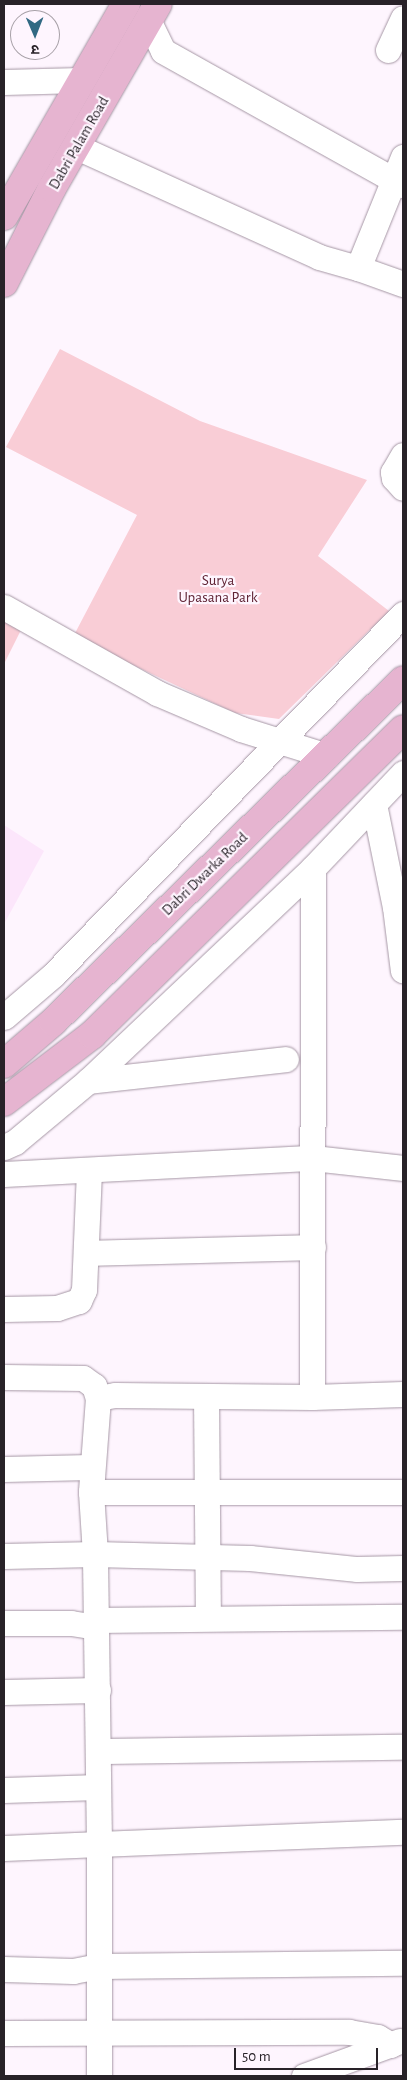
<!DOCTYPE html>
<meta charset="utf-8">
<style>
body{margin:0}
#map{position:relative;width:407px;height:2080px;overflow:hidden;background:#fef5fe;font-family:"Alegreya Sans","Noto Sans Devanagari",sans-serif}
div>[style]{position:absolute}
.built>*{inset:0;background:#fce6fb}
.green>*{inset:0;background:#f9cdd6}
.roads{filter:drop-shadow(0 0 1px #a697a5) drop-shadow(0 0 1px #a697a5)}
.minor>*{height:25px;margin:-12.5px;padding:0 12.5px;transform-origin:12.5px;border-radius:12.5px;background:#fff}
.major>*{height:28px;margin:-14px;padding:0 14px;transform-origin:14px;border-radius:14px;background:#e6b4d0}
span{translate:-50% -50%;white-space:nowrap;text-align:center;line-height:1.15;-webkit-text-stroke:4.5px #fef5fe;paint-order:stroke}
.street-label{font-size:15px;color:#282228}
.park-label{font-size:15px;color:#602435}
.frame{position:absolute;inset:0;border:5px solid #282228;pointer-events:none}
.north{position:absolute;left:10px;top:10px;width:50px;height:50px;box-sizing:border-box;background:#fef5fe;border:1px solid #a8a1a8;border-radius:50%;rotate:179deg;font-size:14px;font-weight:700;line-height:20px;text-align:center;color:#282228}
.north::after{content:'';display:block;margin:auto;width:18px;height:22px;background:#316983;clip-path:polygon(50% 0,100% 100%,50% 72%,0 100%)}
.scale{position:absolute;left:234px;top:2048px;width:144px;height:22px;box-sizing:border-box;border:2px solid #282228;border-top:0;padding-left:6px;font-size:15px;line-height:18px;white-space:nowrap;color:#282228;-webkit-text-stroke:4px #fef5fe;paint-order:stroke}
</style>
<div id="map">
<div class="built">
<i style="clip-path:polygon(4px 825px,44px 851px,4px 924px)"></i>
</div>
<div class="green">
<i style="clip-path:polygon(60px 349px,200px 421px,367px 480px,318px 556px,389px 611px,279px 719px,235px 713px,73px 637px,137px 515px,6px 447px)"></i>
<i style="clip-path:polygon(4px 616px,23px 626px,4px 664px)"></i>
</div>
<div class="roads">
<div class="minor">
<i style="left:149px;top:22px;width:32px;rotate:64deg"></i>
<i style="left:163px;top:51px;width:275px;rotate:29.2deg"></i>
<i style="left:388px;top:50px;width:35px;rotate:-65deg"></i>
<i style="left:4px;top:82px;width:77px;rotate:-1.5deg"></i>
<i style="left:77px;top:147px;width:266px;rotate:24.4deg"></i>
<i style="left:319px;top:257px;width:41px;rotate:15.8deg"></i>
<i style="left:358px;top:268px;width:120px;rotate:-67.9deg"></i>
<i style="left:358px;top:268px;width:48px;rotate:19.6deg"></i>
<i style="left:403px;top:455px;width:20px;rotate:120deg"></i>
<i style="left:393px;top:472px;width:6px;rotate:81deg"></i>
<i style="left:394px;top:478px;width:13px;rotate:48deg"></i>
<i style="left:4px;top:607px;width:176px;rotate:29.3deg"></i>
<i style="left:157px;top:693px;width:91px;rotate:23.2deg"></i>
<i style="left:241px;top:729px;width:90px;rotate:17.4deg"></i>
<i style="left:374px;top:804px;width:105px;rotate:78.5deg"></i>
<i style="left:395px;top:907px;width:64px;rotate:82.9deg"></i>
<i style="left:4px;top:1017px;width:65px;rotate:-40.6deg"></i>
<i style="left:53px;top:975px;width:503px;rotate:-45.89deg"></i>
<i style="left:88px;top:1081px;width:199px;rotate:-6.3deg"></i>
<i style="left:4px;top:1147px;width:12px;rotate:-24deg"></i>
<i style="left:15px;top:1142px;width:95px;rotate:-39.9deg"></i>
<i style="left:88px;top:1081px;width:310px;rotate:-43.4deg"></i>
<i style="left:313px;top:868px;width:131px;rotate:-46.5deg"></i>
<i style="left:4px;top:1174px;width:309px;rotate:-3deg"></i>
<i style="left:313px;top:1158px;width:91px;rotate:6.3deg"></i>
<i style="left:86px;top:1253px;width:227px;rotate:-1.5deg"></i>
<i style="left:4px;top:1309px;width:53px;rotate:-1.1deg"></i>
<i style="left:57px;top:1308px;width:23px;rotate:-18deg"></i>
<i style="left:79px;top:1301px;width:12px;rotate:-66deg"></i>
<i style="left:84px;top:1290px;width:120px;rotate:-87.6deg"></i>
<i style="left:4px;top:1377px;width:79px;rotate:0.7deg"></i>
<i style="left:83px;top:1378px;width:14px;rotate:36deg"></i>
<i style="left:94px;top:1386px;width:13px;rotate:72deg"></i>
<i style="left:98px;top:1398px;width:94px;rotate:94.3deg"></i>
<i style="left:206px;top:1396px;width:221px;rotate:89.5deg"></i>
<i style="left:312px;top:1397px;width:91px;rotate:-1.9deg"></i>
<i style="left:98px;top:1398px;width:17px;rotate:-10deg"></i>
<i style="left:115px;top:1395px;width:197px;rotate:0.6deg"></i>
<i style="left:312px;top:1397px;width:529px;rotate:-89.89deg"></i>
<i style="left:4px;top:1469px;width:86px;rotate:-1.3deg"></i>
<i style="left:4px;top:1556px;width:91px;rotate:-1.3deg"></i>
<i style="left:95px;top:1554px;width:62px;rotate:-93.7deg"></i>
<i style="left:91px;top:1492px;width:312px"></i>
<i style="left:95px;top:1620px;width:308px;rotate:-0.6deg"></i>
<i style="left:4px;top:1623px;width:67px"></i>
<i style="left:71px;top:1623px;width:24px;rotate:9deg"></i>
<i style="left:4px;top:1692px;width:94px;rotate:-1.2deg"></i>
<i style="left:100px;top:1751px;width:303px;rotate:-0.8deg"></i>
<i style="left:4px;top:1790px;width:94px;rotate:-1.8deg"></i>
<i style="left:4px;top:1848px;width:95px;rotate:-2.4deg"></i>
<i style="left:99px;top:1844px;width:290px;rotate:-90.8deg"></i>
<i style="left:95px;top:1554px;width:155px;rotate:1.5deg"></i>
<i style="left:250px;top:1558px;width:108px;rotate:5.9deg"></i>
<i style="left:357px;top:1569px;width:46px;rotate:-1.2deg"></i>
<i style="left:4px;top:1969px;width:69px;rotate:1.7deg"></i>
<i style="left:73px;top:1971px;width:26px;rotate:-11deg"></i>
<i style="left:99px;top:1966px;width:304px;rotate:-0.6deg"></i>
<i style="left:4px;top:2033px;width:345px;rotate:-0.2deg"></i>
<i style="left:349px;top:2032px;width:29px;rotate:10deg"></i>
<i style="left:378px;top:2037px;width:15px;rotate:32deg"></i>
<i style="left:99px;top:2076px;width:232px;rotate:-90deg"></i>
<i style="left:99px;top:1844px;width:304px;rotate:-2.3deg"></i>
<i style="left:304px;top:2076px;width:102px;rotate:-20deg"></i>
</div>
<div class="major">
<i style="left:4px;top:216px;width:245px;rotate:-60.1deg"></i>
<i style="left:4px;top:283px;width:106px;rotate:-63.2deg"></i>
<i style="left:52px;top:188px;width:212px;rotate:-60.1deg"></i>
<i style="left:4px;top:1064px;width:65px;rotate:-40.6deg"></i>
<i style="left:53px;top:1022px;width:489px;rotate:-44.3deg"></i>
<i style="left:4px;top:1102px;width:111px;rotate:-37.3deg"></i>
<i style="left:92px;top:1035px;width:436px;rotate:-44.5deg"></i>
</div>
</div>
<div class="street-label">
<span style="left:79px;top:143px;rotate:-60deg">Dabri Palam Road</span>
<span style="left:205px;top:874px;rotate:-44deg">Dabri Dwarka Road</span>
</div>
<div class="park-label">
<span style="left:218px;top:589px">Surya<br>Upasana Park</span>
</div>
<div class="frame"></div>
<div class="north">उ</div>
<div class="scale">50 m</div>
</div>
